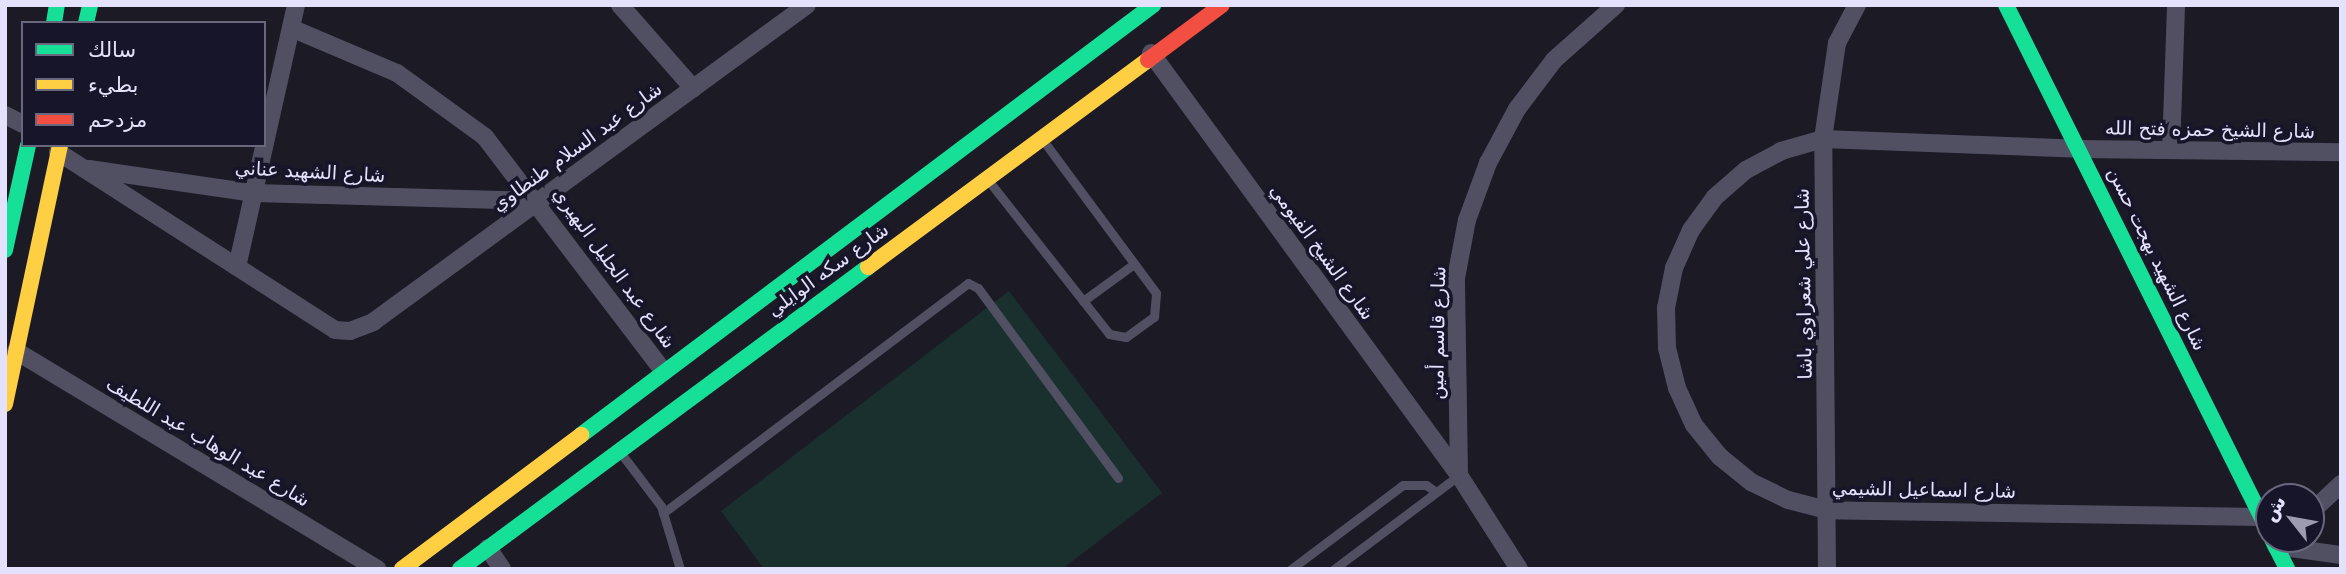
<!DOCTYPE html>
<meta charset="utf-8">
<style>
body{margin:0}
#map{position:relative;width:2346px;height:574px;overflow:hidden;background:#1b1a25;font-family:"DejaVu Sans","Noto Sans Arabic",sans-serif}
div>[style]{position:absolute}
.green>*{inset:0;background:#19302f}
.lane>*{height:9px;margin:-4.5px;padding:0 4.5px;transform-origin:4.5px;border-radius:4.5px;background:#515063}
.street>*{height:18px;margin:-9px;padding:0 9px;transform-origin:9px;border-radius:9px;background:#515063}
.fast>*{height:16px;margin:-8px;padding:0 8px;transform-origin:8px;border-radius:8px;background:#16e098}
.slow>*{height:16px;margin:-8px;padding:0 8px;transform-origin:8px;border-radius:8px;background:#ffcf43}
.jam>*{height:16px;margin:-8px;padding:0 8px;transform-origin:8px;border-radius:8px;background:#f24e42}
span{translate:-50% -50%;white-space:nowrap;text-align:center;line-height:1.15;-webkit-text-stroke:7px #17152a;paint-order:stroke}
.street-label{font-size:19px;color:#e3e1fb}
.frame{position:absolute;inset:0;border:7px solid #e3e1fb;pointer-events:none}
.legend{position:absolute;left:21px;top:21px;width:245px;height:126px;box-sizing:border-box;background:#17152a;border:2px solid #69677e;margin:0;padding:9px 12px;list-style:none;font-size:21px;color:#e3e1fb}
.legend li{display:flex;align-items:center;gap:14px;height:35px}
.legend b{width:35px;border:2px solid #69677e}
.north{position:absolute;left:2255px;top:483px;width:70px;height:70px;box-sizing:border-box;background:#17152a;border:2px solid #69677e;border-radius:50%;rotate:301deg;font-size:19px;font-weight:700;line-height:28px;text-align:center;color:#e3e1fb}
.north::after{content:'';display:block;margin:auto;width:24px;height:32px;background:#9d9bb0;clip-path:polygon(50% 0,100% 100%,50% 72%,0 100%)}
</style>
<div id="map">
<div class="green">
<i style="clip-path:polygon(1009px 291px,1162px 493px,1062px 569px,764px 569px,721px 511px)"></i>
</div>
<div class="lane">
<i style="left:988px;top:180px;width:196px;rotate:51.8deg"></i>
<i style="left:1109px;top:334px;width:17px;rotate:10deg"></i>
<i style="left:1126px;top:337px;width:34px;rotate:-36deg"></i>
<i style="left:1154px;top:317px;width:24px;rotate:-85deg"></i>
<i style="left:1156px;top:293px;width:192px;rotate:-126.5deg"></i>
<i style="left:1083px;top:301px;width:63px;rotate:-36deg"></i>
<i style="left:620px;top:452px;width:68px;rotate:52.8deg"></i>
<i style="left:661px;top:506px;width:66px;rotate:73.2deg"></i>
<i style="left:663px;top:513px;width:382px;rotate:-37deg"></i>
<i style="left:968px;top:283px;width:11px;rotate:27deg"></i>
<i style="left:978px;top:288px;width:236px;rotate:53.6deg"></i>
<i style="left:1291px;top:569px;width:140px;rotate:-36.9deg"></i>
<i style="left:1403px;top:485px;width:23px"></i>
<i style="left:1426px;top:485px;width:12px;rotate:35deg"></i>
<i style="left:1334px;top:569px;width:156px;rotate:-36.9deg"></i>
</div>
<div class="street">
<i style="left:620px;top:5px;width:111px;rotate:48.7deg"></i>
<i style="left:291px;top:28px;width:115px;rotate:23deg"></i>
<i style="left:397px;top:73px;width:109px;rotate:36deg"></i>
<i style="left:485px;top:137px;width:295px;rotate:52.7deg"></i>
<i style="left:1151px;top:53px;width:522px;rotate:53.88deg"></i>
<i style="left:5px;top:115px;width:20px;rotate:27deg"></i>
<i style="left:2171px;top:150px;width:145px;rotate:-88deg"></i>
<i style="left:58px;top:152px;width:329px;rotate:32.7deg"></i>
<i style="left:335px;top:330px;width:15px;rotate:4deg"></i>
<i style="left:350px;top:331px;width:25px;rotate:-21deg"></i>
<i style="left:373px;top:322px;width:537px;rotate:-36.14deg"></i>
<i style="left:89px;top:169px;width:167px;rotate:8.3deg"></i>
<i style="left:254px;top:193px;width:285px;rotate:1.6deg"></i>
<i style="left:237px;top:267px;width:269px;rotate:-77.3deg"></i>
<i style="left:16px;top:351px;width:422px;rotate:31.1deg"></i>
<i style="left:2311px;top:512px;width:41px;rotate:-43deg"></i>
<i style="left:2261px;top:517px;width:434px;rotate:-179.1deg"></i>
<i style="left:1827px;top:510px;width:40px;rotate:-165.6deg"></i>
<i style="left:1788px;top:500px;width:41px;rotate:-154.1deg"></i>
<i style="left:1751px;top:482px;width:40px;rotate:-141deg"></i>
<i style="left:1720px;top:457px;width:41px;rotate:-129.1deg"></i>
<i style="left:1694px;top:425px;width:41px;rotate:-114.7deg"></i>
<i style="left:1677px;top:388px;width:41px;rotate:-104deg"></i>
<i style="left:1667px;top:348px;width:40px;rotate:-91.4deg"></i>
<i style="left:1666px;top:308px;width:41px;rotate:-78.7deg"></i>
<i style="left:1674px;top:268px;width:42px;rotate:-65.9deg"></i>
<i style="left:1691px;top:230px;width:41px;rotate:-54deg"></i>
<i style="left:1715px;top:197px;width:41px;rotate:-41.1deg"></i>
<i style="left:1746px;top:170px;width:40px;rotate:-28deg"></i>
<i style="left:1781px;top:151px;width:44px;rotate:-15.9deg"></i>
<i style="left:1823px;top:139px;width:256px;rotate:2.2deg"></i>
<i style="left:2079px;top:149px;width:262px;rotate:0.7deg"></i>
<i style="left:2276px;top:546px;width:66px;rotate:7.9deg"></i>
<i style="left:488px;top:548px;width:25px;rotate:56deg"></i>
<i style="left:1519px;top:569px;width:112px;rotate:-122.6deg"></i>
<i style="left:1459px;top:475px;width:197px;rotate:-90.9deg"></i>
<i style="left:1456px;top:278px;width:59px;rotate:-79.3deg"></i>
<i style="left:1467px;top:220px;width:61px;rotate:-69.8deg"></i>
<i style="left:1488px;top:163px;width:61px;rotate:-61.8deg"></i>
<i style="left:1517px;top:109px;width:61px;rotate:-52.9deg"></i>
<i style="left:1554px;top:60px;width:83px;rotate:-41.6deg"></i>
<i style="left:1827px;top:569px;width:430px;rotate:-90.5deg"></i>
<i style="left:1823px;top:139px;width:97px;rotate:-81.7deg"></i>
<i style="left:1837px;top:43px;width:43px;rotate:-62.2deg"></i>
</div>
<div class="fast">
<i style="left:2006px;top:5px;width:589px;rotate:63.48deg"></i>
<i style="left:54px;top:23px;width:18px;rotate:-81deg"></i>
<i style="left:86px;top:23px;width:18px;rotate:-77deg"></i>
<i style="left:5px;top:250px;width:107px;rotate:-77.6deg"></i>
<i style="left:581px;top:435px;width:716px;rotate:-36.93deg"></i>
<i style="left:2272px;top:539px;width:34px;rotate:63deg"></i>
<i style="left:460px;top:569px;width:508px;rotate:-36.51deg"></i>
</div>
<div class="slow">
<i style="left:868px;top:267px;width:348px;rotate:-36.5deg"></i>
<i style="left:5px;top:404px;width:265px;rotate:-78deg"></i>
<i style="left:402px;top:569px;width:224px;rotate:-36.8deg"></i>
</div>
<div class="jam">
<i style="left:1148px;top:60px;width:92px;rotate:-36.6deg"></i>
</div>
<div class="street-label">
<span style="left:2210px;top:130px;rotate:1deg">شارع الشيخ حمزه فتح الله</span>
<span style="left:577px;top:147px;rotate:-36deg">شارع عبد السلام طنطاوي</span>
<span style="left:310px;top:172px;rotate:3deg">شارع الشهيد عناني</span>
<span style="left:1322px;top:252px;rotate:54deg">شارع الشيخ الفيومي</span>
<span style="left:2157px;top:259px;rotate:64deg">شارع الشهيد بهجت حسن</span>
<span style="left:614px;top:268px;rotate:54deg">شارع عبد الجليل البهيري</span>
<span style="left:828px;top:270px;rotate:-36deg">شارع سكه الوايلي</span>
<span style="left:1804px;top:284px;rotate:-91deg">شارع علي شعراوي باشا</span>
<span style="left:1438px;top:333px;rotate:-89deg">شارع قاسم أمين</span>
<span style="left:208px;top:442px;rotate:31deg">شارع عبد الوهاب عبد اللطيف</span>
<span style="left:1924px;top:490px;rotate:1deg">شارع اسماعيل الشيمي</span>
</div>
<div class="frame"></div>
<ul class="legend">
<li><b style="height:9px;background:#16e098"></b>سالك</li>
<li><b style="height:9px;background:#ffcf43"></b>بطيء</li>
<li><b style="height:9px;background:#f24e42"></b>مزدحم</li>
</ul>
<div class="north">ش</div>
</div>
